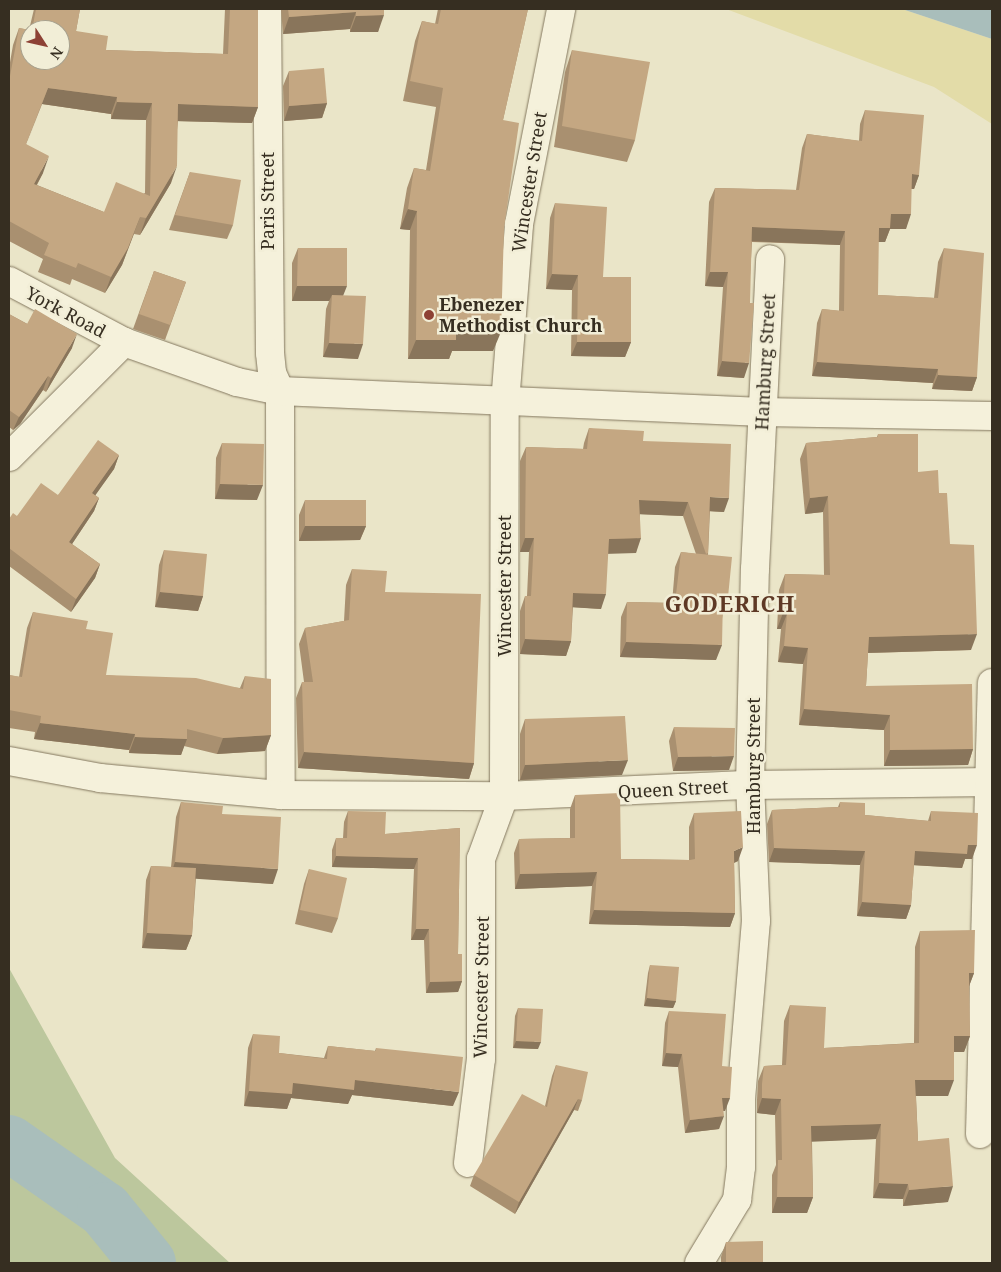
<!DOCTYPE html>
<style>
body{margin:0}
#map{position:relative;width:1001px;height:1272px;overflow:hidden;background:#eae5c8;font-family:"Noto Serif",serif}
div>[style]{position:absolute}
.green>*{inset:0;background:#bcc79d}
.sand>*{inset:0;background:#e3dca8}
.water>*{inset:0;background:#a9bebb}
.river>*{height:56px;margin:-28px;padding:0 28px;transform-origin:28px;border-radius:28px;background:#a9bebb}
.roads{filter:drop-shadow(0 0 1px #84785f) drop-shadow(0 0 1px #84785f)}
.minor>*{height:28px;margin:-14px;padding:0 14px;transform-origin:14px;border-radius:14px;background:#f5f1db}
.wall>*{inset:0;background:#a99070}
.shaded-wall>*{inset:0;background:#89755b}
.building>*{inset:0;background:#c4a782}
.dots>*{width:14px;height:14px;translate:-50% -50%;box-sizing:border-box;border:2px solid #f2eed7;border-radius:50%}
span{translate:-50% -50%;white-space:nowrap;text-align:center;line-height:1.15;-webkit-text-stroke:5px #f2eed7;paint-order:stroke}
.street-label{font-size:18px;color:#362e21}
.poi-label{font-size:18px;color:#362e21;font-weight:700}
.left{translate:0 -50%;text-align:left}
.district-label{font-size:22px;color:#5e3925;font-weight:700;letter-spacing:1px}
.frame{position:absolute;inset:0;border:10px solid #362e21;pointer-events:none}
.north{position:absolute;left:20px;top:20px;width:50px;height:50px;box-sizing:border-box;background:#f2eed7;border:1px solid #a7a18e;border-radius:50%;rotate:125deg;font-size:14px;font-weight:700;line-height:20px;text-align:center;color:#362e21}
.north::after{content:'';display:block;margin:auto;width:18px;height:22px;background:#8d4135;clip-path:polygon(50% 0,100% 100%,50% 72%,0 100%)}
</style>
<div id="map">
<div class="green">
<i style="clip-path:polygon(9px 968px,115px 1158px,230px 1263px,9px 1263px)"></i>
</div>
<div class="sand">
<i style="clip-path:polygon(726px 9px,902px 9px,992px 39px,992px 124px,934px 87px)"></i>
</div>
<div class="water">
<i style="clip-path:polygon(902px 9px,992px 9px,992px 39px)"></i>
</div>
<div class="river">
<i style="left:9px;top:1143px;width:117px;rotate:34.9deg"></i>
<i style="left:105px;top:1210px;width:68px;rotate:50.9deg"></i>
</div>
<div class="roads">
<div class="minor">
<i style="left:267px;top:9px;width:344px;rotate:89.5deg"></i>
<i style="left:270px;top:353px;width:20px;rotate:84deg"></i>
<i style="left:272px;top:373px;width:20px;rotate:66deg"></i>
<i style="left:280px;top:391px;width:404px;rotate:89.9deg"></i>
<i style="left:9px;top:281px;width:130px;rotate:27.9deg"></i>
<i style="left:124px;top:342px;width:120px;rotate:19.5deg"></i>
<i style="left:237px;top:382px;width:44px;rotate:11.8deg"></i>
<i style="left:280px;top:391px;width:483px;rotate:2.5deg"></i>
<i style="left:763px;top:412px;width:229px;rotate:1deg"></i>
<i style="left:9px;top:457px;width:163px;rotate:-45deg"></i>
<i style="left:9px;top:761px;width:93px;rotate:10.6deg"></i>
<i style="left:100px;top:778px;width:182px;rotate:5.4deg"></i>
<i style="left:281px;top:795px;width:223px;rotate:0.3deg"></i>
<i style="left:504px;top:796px;width:246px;rotate:-2.6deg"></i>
<i style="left:750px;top:785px;width:242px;rotate:-0.7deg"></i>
<i style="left:980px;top:1134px;width:451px;rotate:-88.5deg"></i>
<i style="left:468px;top:1163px;width:105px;rotate:-82.9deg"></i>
<i style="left:481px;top:1059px;width:200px;rotate:-90deg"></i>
<i style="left:481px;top:859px;width:67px;rotate:-69.9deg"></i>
<i style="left:504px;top:796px;width:393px;rotate:-89.9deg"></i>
<i style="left:505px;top:403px;width:180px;rotate:-85.5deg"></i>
<i style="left:519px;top:224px;width:219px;rotate:-78.9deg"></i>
<i style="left:699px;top:1263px;width:74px;rotate:-58.9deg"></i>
<i style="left:737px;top:1200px;width:33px;rotate:-83deg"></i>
<i style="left:741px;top:1167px;width:68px;rotate:-90deg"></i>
<i style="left:741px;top:1099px;width:179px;rotate:-85.2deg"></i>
<i style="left:756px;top:921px;width:136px;rotate:-92.5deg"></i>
<i style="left:750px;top:785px;width:216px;rotate:-88.7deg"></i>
<i style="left:755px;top:569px;width:310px;rotate:-87.2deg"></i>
</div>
</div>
<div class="wall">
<i style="clip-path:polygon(evenodd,34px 9px,80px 9px,76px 31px,106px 50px,223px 54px,225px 9px,258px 9px,258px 107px,252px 123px,178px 121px,171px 183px,140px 235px,134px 234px,122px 265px,105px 293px,72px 279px,70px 285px,38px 272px,43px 259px,9px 241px,9px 68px,13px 45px,19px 28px,29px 30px,34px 9px,42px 104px,111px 114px,111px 119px,146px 120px,145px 193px,104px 212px,37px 185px,43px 173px,26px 144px,42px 104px)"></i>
<i style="clip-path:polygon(281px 9px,384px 9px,378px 32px,350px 32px,350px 29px,283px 34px)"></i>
<i style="clip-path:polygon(438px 9px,528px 9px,503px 120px,504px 228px,493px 351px,452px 351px,449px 359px,408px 359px,410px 230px,400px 229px,407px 188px,414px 168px,426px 170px,436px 107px,403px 101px,415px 41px,422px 21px,435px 24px)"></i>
<i style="clip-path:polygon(572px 50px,635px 140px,627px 162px,554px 147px,565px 72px)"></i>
<i style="clip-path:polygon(289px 71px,327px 103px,322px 118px,284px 121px,283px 86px)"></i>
<i style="clip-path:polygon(865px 110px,919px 175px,914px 189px,911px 189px,906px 229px,890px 229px,885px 242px,878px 242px,878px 295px,934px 298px,938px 262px,944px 248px,977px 377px,972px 391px,932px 389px,933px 383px,812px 376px,817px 323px,822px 309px,839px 311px,840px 245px,752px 242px,744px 378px,717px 376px,723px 287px,705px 286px,709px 202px,715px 188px,796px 190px,802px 148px,807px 134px,859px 141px,860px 124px)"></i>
<i style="clip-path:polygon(190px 172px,233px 225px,227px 239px,169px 230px)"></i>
<i style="clip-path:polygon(555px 203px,603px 277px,631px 342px,625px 357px,571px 356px,572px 290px,546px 289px,550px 218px)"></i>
<i style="clip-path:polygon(298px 248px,343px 295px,358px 359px,323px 357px,326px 309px,329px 301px,292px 301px,292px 263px)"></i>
<i style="clip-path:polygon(154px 271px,186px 282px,165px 340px,133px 329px)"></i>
<i style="clip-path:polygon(9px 314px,72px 348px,46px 392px,43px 390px,20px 424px,13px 430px,9px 427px)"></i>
<i style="clip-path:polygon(589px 428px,643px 441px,724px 512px,710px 511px,708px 555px,723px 612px,716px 660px,620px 657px,621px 617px,627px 602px,672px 603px,675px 567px,681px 552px,696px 554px,683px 516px,640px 514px,636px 553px,608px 553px,601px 609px,573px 607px,571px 641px,566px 656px,520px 654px,520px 611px,525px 596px,527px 596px,529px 552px,520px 552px,520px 461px,526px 447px,583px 449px,584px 443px)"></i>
<i style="clip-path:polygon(878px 434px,939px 493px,971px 650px,868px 653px,866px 686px,973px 749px,968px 765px,884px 766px,884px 730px,799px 725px,803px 664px,778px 662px,781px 629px,777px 629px,779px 590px,785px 574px,824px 575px,823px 512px,805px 514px,800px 459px,806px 443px,877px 437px)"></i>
<i style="clip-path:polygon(222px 443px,257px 500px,215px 499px,216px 458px)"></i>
<i style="clip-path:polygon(119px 455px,114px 469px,95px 495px,99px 498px,94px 511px,72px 544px,100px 564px,95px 578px,71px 612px,9px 566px,9px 519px,17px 516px,58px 495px)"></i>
<i style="clip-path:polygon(305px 500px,366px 526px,360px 540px,299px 541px,299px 515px)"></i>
<i style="clip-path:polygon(164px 550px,203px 596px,198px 611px,155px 607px,159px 565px)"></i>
<i style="clip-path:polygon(352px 569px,385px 592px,474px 763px,469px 779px,298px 768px,296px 698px,302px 682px,304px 682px,299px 644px,305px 628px,344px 621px,346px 585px)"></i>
<i style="clip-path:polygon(33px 612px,86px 629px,106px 675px,240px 688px,245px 676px,271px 735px,265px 751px,217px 754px,184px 746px,181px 755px,129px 753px,129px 750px,34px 739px,35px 732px,9px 728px,9px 675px,19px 677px,27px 628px)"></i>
<i style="clip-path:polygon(525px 719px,622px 775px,520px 780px,520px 734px)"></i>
<i style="clip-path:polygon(674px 727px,729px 770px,673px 771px,669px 741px)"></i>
<i style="clip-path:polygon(575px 795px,621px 859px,689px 860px,689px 827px,694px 813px,738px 861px,734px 863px,735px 913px,730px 927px,589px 924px,592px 886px,515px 889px,514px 853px,519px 839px,570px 838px,570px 809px)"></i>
<i style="clip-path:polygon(181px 802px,222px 814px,273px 884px,196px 878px,192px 935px,186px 950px,142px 948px,146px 880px,151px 866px,171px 867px,176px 817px)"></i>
<i style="clip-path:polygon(840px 802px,865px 815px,928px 821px,931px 811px,972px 859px,965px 859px,962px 868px,914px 865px,911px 905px,906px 919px,857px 916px,860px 865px,769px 862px,767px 824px,772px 810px,838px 807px)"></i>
<i style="clip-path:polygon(348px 811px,385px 834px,460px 828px,458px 954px,462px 981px,458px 992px,426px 993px,424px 940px,411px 940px,414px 869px,332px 867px,332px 850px,336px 838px,343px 838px,344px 822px)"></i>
<i style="clip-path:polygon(309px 869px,338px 918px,332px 933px,295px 924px,304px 884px)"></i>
<i style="clip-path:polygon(920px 931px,974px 973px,969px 986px,970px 1036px,964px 1052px,954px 1052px,948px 1096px,916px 1096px,918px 1141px,948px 1202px,903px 1206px,903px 1199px,873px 1198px,876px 1139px,812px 1141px,813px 1197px,807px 1213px,772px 1213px,772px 1175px,776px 1165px,775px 1115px,757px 1113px,757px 1100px,758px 1081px,764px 1066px,782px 1065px,784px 1021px,790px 1005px,824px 1048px,914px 1043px,915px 947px)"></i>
<i style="clip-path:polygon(650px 965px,676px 1001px,673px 1008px,644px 1006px,648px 973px)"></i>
<i style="clip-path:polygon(518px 1008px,538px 1049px,513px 1048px,515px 1016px)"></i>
<i style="clip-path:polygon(669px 1011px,722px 1066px,725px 1111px,723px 1111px,719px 1129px,685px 1133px,678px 1067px,662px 1066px,665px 1023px)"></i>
<i style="clip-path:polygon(253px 1034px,279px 1053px,324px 1058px,328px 1046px,375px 1051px,376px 1048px,453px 1106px,352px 1095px,348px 1104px,291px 1098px,287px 1109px,244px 1106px,248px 1048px)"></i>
<i style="clip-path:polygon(556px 1065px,582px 1100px,578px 1111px,574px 1110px,515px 1214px,470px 1186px,474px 1175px,545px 1106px,552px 1076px)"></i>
<i style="clip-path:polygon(726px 1242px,763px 1263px,721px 1263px,721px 1257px)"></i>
</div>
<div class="shaded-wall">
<i style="clip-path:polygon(356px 12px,350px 29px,283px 34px,289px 17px)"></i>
<i style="clip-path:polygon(384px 15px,378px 32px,350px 32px,356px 16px)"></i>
<i style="clip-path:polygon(48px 88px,117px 97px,111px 114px,42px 104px,20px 161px)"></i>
<i style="clip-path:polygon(117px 102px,152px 103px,146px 120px,111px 119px)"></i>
<i style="clip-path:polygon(327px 103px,322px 118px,284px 121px,289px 106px)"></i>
<i style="clip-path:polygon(178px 104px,258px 107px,252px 123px,172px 121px)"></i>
<i style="clip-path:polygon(49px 156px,43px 173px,28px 200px,34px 184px)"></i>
<i style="clip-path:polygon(177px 166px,171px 183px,140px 235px,146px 218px)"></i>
<i style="clip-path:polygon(912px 174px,919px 175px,914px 189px,907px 188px)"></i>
<i style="clip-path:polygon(408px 209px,417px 211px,410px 230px,400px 229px)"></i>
<i style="clip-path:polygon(891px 214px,911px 214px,906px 229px,890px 229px,885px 242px,873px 242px,879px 228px)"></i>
<i style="clip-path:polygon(140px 217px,122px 265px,105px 293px,111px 277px)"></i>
<i style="clip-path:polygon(752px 227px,845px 231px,840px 245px,747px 241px)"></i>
<i style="clip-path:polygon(710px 272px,728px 272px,723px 287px,705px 286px)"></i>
<i style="clip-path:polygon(552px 274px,578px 275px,572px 290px,546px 289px)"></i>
<i style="clip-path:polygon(297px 286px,347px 286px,341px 301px,332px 295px,329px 301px,292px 301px)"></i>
<i style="clip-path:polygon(456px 331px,501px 332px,493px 351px,452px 351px,449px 359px,408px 359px,416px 340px)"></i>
<i style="clip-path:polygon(77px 334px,72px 348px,46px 392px,51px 378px)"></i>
<i style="clip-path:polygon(577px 342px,631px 342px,625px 357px,571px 356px)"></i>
<i style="clip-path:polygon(329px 343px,363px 344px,358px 359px,323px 357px)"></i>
<i style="clip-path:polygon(722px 361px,749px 363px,744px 378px,717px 376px)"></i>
<i style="clip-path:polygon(817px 362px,938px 369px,933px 383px,812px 376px)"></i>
<i style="clip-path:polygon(938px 375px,977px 377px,972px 391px,932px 389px)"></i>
<i style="clip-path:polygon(48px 376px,43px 390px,20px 424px,13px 430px,19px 417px)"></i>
<i style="clip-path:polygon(119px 455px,114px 469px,87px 507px,92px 493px)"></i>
<i style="clip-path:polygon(220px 484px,263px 485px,257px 500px,215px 499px)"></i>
<i style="clip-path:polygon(828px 496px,823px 512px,805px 514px,810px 498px)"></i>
<i style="clip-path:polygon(710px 497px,729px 498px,724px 512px,705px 511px)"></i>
<i style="clip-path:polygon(99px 498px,94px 511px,64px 556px,69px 542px)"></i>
<i style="clip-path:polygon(639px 500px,688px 502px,683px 516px,634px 514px)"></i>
<i style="clip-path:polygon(305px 526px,366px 526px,360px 540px,299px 541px)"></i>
<i style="clip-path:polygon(525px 538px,534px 538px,529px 552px,520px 552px)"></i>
<i style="clip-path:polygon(641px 538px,636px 553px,604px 554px,609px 539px)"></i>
<i style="clip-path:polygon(100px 564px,95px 578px,71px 612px,76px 599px)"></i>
<i style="clip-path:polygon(160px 592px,203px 596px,198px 611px,155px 607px)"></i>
<i style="clip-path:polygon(573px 593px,606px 594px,601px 609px,568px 607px)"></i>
<i style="clip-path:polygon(723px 597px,728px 597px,722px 612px)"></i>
<i style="clip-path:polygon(783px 613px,787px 614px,781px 629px,777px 629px)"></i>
<i style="clip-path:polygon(977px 634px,971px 650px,863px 653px,869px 637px)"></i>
<i style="clip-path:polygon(525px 639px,571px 641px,566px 656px,520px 654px)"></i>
<i style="clip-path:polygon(626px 642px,722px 645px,716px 660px,620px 657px)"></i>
<i style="clip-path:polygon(784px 646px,808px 648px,803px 664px,778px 662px)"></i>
<i style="clip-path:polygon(804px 709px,890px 715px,884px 730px,799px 725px)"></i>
<i style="clip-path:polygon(40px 723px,135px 734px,129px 750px,34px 739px)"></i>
<i style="clip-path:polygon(271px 735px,265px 751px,217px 754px,223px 738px)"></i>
<i style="clip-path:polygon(135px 737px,187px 739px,181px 755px,129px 753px)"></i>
<i style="clip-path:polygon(973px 749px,968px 765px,884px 766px,890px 750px)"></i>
<i style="clip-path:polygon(304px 752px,474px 763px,469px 779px,298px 768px)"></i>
<i style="clip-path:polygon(734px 756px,729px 770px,673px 771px,678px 757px)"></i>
<i style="clip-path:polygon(628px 760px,622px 775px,520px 780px,525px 765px)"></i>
<i style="clip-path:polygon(968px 845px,977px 845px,972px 859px,965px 859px,962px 868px,910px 865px,915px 851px)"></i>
<i style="clip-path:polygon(743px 847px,738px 861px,729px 865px,734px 851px)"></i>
<i style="clip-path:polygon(774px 848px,865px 851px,860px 865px,769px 862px)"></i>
<i style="clip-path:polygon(336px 856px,418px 858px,414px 869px,332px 867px)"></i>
<i style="clip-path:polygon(175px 862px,278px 869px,273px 884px,170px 877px)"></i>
<i style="clip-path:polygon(597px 872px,592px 886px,515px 889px,520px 874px)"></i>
<i style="clip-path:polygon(862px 902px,911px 905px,906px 919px,857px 916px)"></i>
<i style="clip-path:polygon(594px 910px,735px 913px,730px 927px,589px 924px)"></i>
<i style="clip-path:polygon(416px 929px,429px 929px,424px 940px,411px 940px)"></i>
<i style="clip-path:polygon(147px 933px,192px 935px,186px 950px,142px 948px)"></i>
<i style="clip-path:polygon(969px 973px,974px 973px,968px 989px)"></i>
<i style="clip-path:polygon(462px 981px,458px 992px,426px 993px,430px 982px)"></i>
<i style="clip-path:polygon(647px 998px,676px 1001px,673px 1008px,644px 1006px)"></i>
<i style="clip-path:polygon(954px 1036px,970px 1036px,964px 1052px,948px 1052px)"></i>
<i style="clip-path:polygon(516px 1041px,541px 1042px,538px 1049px,513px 1048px)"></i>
<i style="clip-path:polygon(666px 1053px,682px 1054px,678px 1067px,662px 1066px)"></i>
<i style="clip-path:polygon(355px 1080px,459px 1092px,453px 1106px,352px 1095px,348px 1104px,291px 1098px,287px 1109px,244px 1106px,249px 1091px,293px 1083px)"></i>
<i style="clip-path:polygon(915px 1080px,954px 1080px,948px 1096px,910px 1096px)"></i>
<i style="clip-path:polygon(722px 1098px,730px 1098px,725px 1111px,717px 1110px)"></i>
<i style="clip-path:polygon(762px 1098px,781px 1099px,775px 1115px,757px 1113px)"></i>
<i style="clip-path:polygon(578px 1099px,574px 1110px,515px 1214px,519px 1202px)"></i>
<i style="clip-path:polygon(724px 1116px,719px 1129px,685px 1133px,690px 1120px)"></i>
<i style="clip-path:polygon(881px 1124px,876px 1139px,806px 1142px,811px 1126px)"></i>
<i style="clip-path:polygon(879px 1183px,908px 1184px,903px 1199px,873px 1198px)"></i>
<i style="clip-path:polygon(953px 1186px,948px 1202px,903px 1206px,909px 1190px)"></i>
<i style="clip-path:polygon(777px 1197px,813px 1197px,807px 1213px,772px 1213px)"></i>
</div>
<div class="building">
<i style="clip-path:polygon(evenodd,36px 9px,80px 9px,76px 31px,108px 36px,106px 50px,228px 54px,230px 9px,258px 9px,258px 107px,178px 104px,177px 166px,146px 218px,140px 217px,128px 248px,111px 277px,78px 263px,76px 268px,44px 255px,49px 243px,9px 221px,9px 81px,10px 76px,19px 28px,30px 30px,30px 60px,60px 60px,60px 30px,32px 30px,36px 9px,48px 88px,117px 97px,117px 102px,152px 103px,150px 196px,116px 182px,104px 212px,34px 184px,49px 156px,26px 144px,48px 88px)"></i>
<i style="clip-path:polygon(288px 9px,384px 9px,384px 15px,356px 16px,356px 12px,289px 17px)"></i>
<i style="clip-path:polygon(441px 9px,528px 9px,503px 120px,519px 123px,504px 228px,501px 332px,456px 331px,456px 340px,416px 340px,417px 211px,408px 209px,414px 168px,430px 171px,443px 88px,410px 81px,422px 21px,438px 24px)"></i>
<i style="clip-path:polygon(572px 50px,650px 62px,635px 140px,562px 126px)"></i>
<i style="clip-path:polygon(324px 68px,327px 103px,289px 106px,289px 71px)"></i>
<i style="clip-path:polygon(865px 110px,924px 115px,919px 175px,912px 174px,911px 214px,891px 214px,890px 228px,879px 228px,878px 295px,938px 298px,944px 248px,984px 253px,977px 377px,938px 375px,938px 369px,817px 362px,822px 309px,844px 311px,845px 231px,752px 227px,750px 303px,754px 303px,749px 363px,722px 361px,728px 272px,710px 272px,715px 188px,799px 190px,807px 134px,862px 141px)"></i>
<i style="clip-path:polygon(190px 172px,241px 180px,233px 225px,175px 215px)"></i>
<i style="clip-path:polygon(555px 203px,607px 207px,603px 277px,631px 277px,631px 342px,577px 342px,578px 275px,552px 274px)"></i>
<i style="clip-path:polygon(298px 248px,347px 248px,347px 286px,297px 286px)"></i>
<i style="clip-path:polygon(154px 271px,186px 282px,170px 325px,139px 314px)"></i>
<i style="clip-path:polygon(332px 295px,366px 296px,363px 344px,329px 343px)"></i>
<i style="clip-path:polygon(35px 309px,77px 334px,51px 378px,48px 376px,25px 410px,19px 417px,9px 410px,9px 411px,9px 314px,27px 324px)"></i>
<i style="clip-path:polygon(589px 428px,644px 431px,643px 441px,731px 444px,729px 498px,710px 497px,708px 553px,706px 554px,688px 502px,639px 500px,641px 538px,609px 539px,606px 594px,573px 593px,571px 641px,525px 639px,525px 596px,531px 596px,534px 538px,525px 538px,526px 447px,587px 449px)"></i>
<i style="clip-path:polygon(878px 434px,918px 434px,918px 472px,938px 470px,939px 493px,947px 493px,950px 544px,974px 545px,977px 634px,869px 637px,866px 686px,972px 684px,973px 749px,890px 750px,890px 715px,804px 709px,808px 648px,784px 646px,787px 614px,783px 613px,785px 574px,830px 575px,828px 496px,810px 498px,806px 443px,878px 437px)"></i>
<i style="clip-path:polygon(98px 440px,119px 455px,92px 493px,99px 498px,69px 542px,100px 564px,76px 599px,9px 548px,9px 519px,13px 513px,17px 516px,41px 483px,58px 495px)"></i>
<i style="clip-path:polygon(222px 443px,264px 444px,263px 485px,220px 484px)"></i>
<i style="clip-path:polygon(305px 500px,366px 500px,366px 526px,305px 526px)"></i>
<i style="clip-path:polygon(164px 550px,207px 554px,203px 596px,160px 592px)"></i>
<i style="clip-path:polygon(681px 552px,732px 557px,728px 597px,723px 597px,722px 645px,626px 642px,627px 602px,675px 603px)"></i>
<i style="clip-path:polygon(352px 569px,387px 571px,385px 592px,481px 594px,474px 763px,304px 752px,302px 682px,313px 682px,305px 628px,349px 620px)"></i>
<i style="clip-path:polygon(33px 612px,88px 621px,86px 629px,113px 633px,106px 675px,196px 678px,243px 689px,245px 676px,271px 679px,271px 735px,223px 738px,187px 729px,187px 739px,135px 737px,135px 734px,40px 723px,41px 716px,9px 710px,9px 675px,22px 677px)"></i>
<i style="clip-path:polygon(625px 716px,628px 760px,525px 765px,525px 719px)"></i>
<i style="clip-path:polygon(674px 727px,735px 728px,734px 756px,678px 757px)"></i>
<i style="clip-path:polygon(620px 793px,621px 859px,690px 860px,695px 859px,694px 813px,741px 811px,743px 847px,734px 851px,735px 913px,594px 910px,597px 872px,520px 874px,519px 839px,575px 838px,575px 795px)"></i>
<i style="clip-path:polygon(181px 802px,223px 806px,222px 814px,281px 817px,278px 869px,175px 862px)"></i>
<i style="clip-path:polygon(840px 802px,865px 803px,865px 815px,931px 821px,931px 811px,978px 813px,977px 845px,968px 845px,967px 854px,915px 851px,911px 905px,862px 902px,865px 851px,774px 848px,772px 810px,840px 807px)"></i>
<i style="clip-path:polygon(348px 811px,386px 812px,385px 834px,460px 828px,458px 954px,462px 954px,462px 981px,430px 982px,429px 929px,416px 929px,418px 858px,336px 856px,336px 838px,347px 838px)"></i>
<i style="clip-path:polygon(151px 866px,196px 868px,192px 935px,147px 933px)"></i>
<i style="clip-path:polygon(309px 869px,347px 878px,338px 918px,300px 910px)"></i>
<i style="clip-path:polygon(975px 930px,974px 973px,969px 973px,970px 1036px,954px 1036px,954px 1080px,915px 1080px,918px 1141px,949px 1138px,953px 1186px,909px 1190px,908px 1184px,879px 1183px,881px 1124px,811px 1126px,813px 1197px,777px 1197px,778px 1160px,782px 1160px,781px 1099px,762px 1098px,762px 1084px,764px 1066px,786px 1065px,790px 1005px,826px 1007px,824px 1048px,919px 1043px,920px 931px)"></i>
<i style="clip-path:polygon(650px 965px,679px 967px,676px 1001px,647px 998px)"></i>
<i style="clip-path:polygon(518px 1008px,543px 1009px,541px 1042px,516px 1041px)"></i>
<i style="clip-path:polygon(669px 1011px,726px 1014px,722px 1066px,732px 1067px,730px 1098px,722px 1098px,724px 1116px,690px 1120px,682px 1054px,666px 1053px)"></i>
<i style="clip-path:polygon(253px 1034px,280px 1036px,279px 1053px,327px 1059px,328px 1046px,376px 1051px,376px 1048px,463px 1057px,459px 1092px,355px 1080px,354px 1090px,293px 1083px,292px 1094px,249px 1091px)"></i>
<i style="clip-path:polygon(556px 1065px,588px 1072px,582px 1100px,578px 1099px,519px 1202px,474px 1175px,522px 1094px,547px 1107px)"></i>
<i style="clip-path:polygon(763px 1241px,763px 1263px,726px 1263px,726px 1242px)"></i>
</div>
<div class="dots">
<i style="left:429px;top:315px;background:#8d4135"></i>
</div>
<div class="street-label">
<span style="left:529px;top:182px;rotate:-81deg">Wincester Street</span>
<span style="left:267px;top:201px;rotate:-90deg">Paris Street</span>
<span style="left:66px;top:312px;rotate:28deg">York Road</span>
<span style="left:765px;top:362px;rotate:-87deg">Hamburg Street</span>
<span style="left:504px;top:586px;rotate:-90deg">Wincester Street</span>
<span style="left:753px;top:766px;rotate:-90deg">Hamburg Street</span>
<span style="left:673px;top:789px;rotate:-3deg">Queen Street</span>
<span style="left:481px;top:987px;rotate:-89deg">Wincester Street</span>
</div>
<div class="poi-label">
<span class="left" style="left:439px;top:315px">Ebenezer<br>Methodist Church</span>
</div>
<div class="district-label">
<span style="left:730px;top:604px">GODERICH</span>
</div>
<div class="frame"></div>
<div class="north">N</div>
</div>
